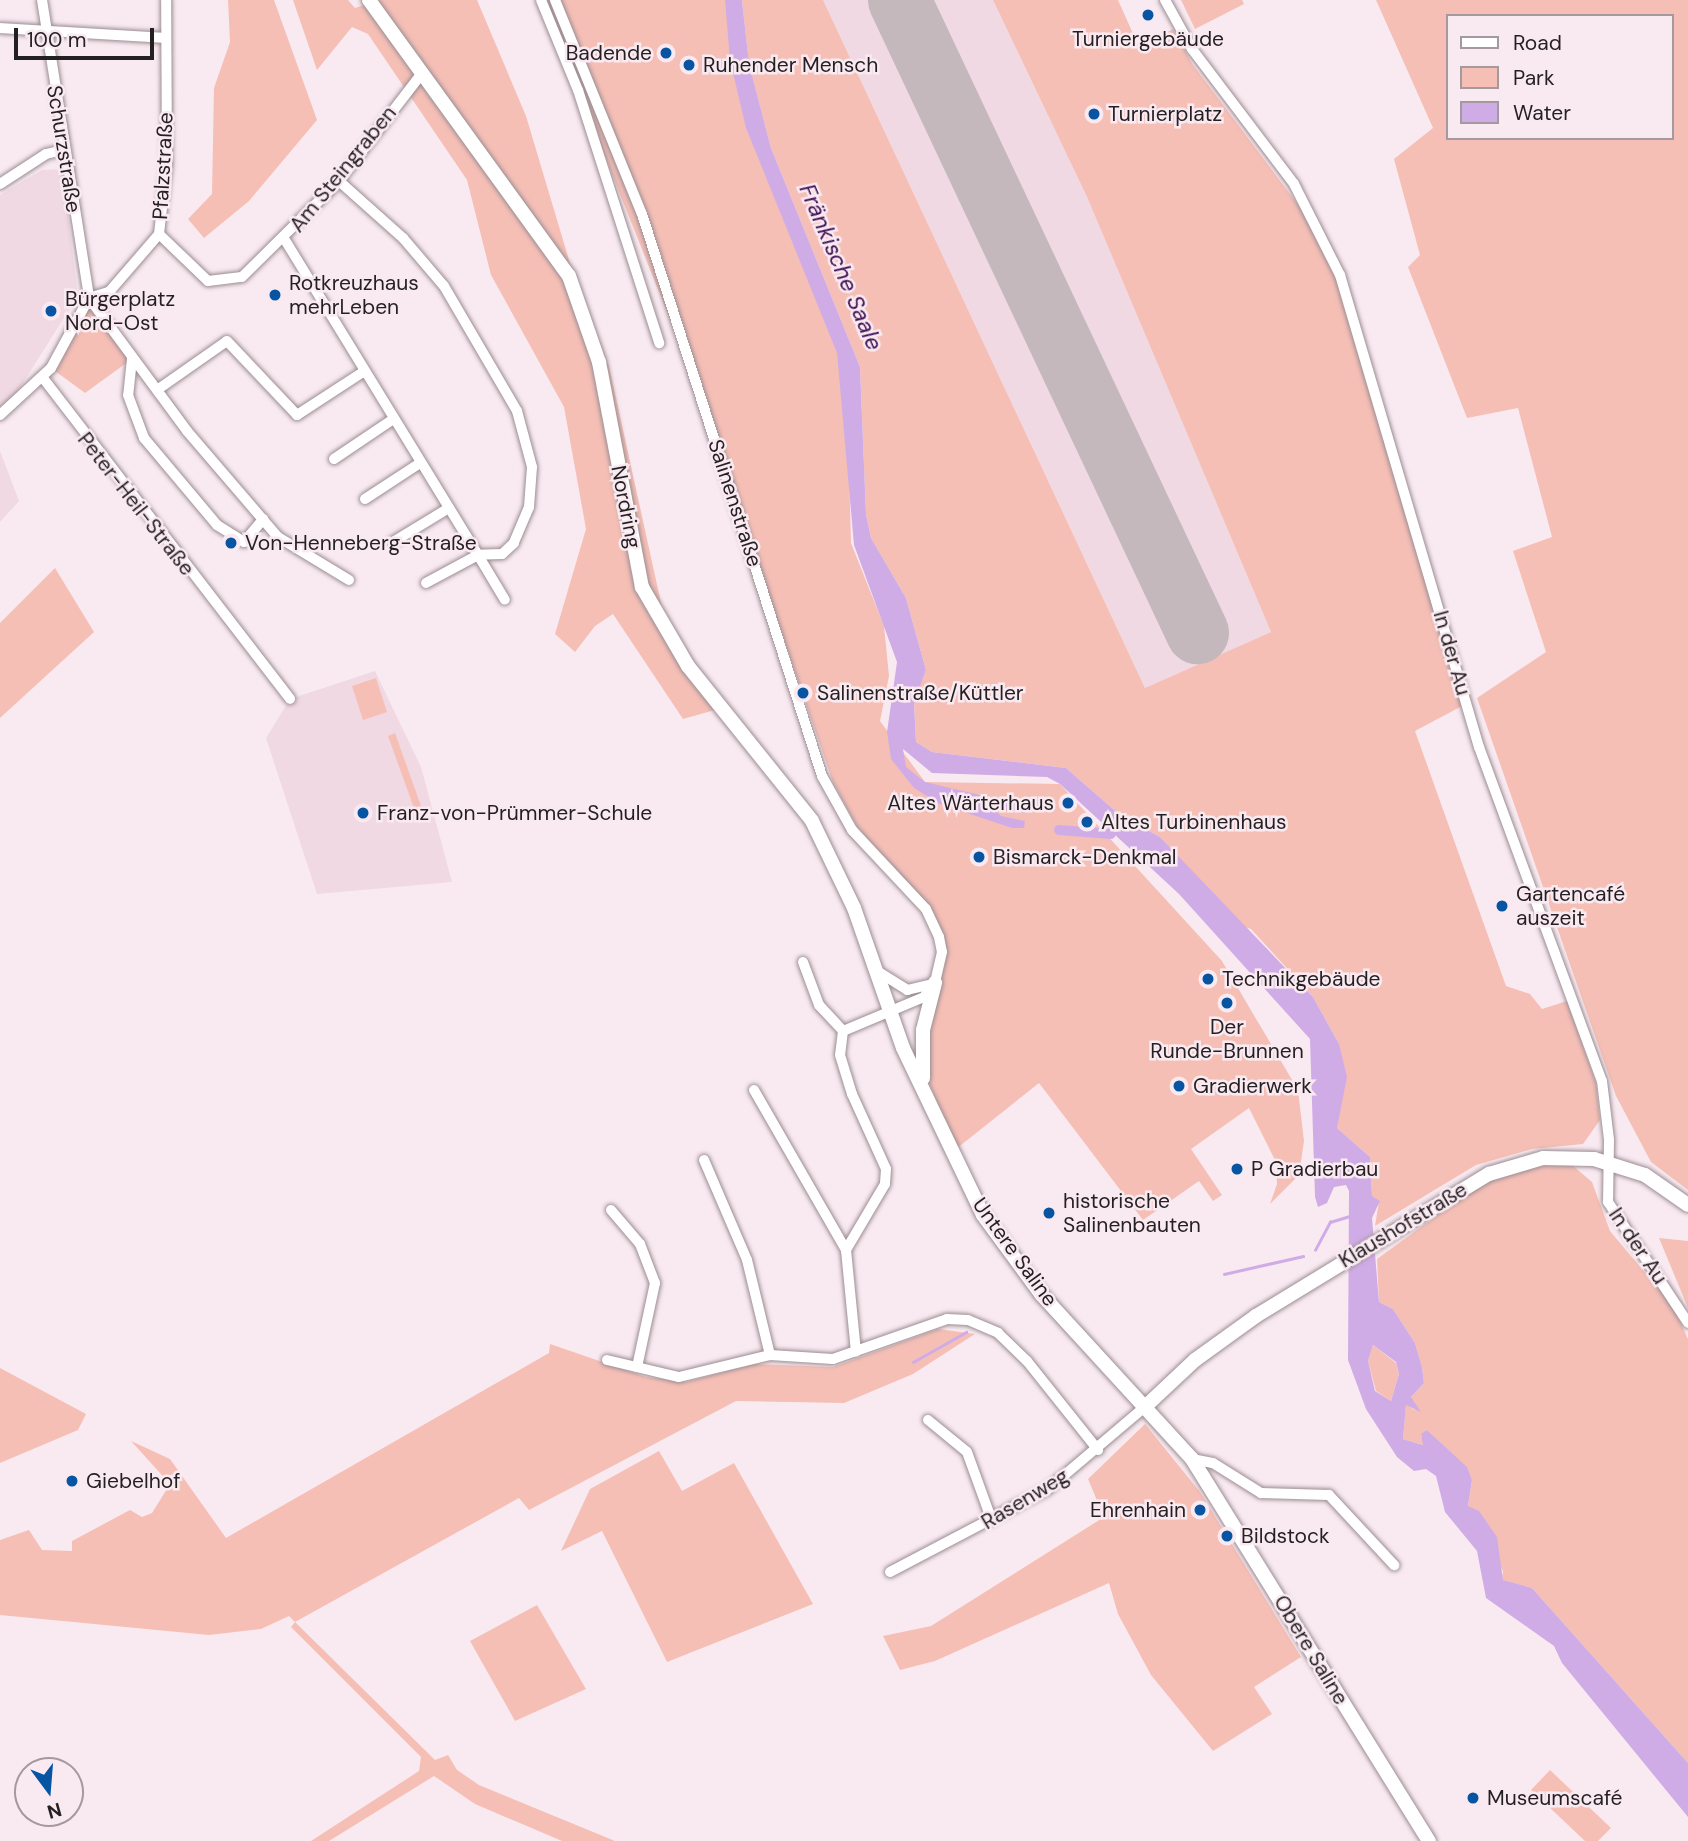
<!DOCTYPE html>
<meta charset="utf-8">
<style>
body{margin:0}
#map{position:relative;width:1688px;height:1841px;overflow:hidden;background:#f9eaf1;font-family:"DM Sans",sans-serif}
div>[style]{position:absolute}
.built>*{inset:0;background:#f0d9e2}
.green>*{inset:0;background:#f5bfb6}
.water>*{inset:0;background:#d0ace6}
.stream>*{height:2.5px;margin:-1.25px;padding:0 1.25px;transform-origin:1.25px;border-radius:1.25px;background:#d0ace6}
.canal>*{height:10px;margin:-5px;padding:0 5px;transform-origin:5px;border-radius:5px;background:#d0ace6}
.runway>*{height:63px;margin:-31.5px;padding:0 31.5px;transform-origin:31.5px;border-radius:31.5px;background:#c4b8bd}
.roads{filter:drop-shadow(0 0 2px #9b8d93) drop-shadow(0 0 2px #9b8d93)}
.street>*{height:10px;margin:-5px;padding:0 5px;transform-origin:5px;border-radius:5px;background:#fff}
.secondary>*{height:14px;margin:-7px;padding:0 7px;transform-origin:7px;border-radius:7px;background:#fff}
.dots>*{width:19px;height:19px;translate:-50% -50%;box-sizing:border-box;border:4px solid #f9eaf1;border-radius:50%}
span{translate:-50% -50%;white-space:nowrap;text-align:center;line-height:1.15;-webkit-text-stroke:5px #f9eaf1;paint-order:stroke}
.poi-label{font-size:21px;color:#241f21}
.right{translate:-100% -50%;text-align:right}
.left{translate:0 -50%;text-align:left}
.street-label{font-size:21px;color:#241f21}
.water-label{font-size:23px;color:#3f1155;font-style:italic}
.legend{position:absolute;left:1446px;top:14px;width:228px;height:126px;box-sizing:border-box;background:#f9eaf1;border:2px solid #a4999e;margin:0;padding:9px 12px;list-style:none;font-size:21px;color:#241f21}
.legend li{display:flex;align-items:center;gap:14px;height:35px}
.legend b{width:35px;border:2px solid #a4999e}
.north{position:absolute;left:14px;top:1757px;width:70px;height:70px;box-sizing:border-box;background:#f9eaf1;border:2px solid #a4999e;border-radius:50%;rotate:164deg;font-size:19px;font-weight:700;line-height:28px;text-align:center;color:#241f21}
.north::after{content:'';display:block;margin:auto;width:24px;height:32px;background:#0754a3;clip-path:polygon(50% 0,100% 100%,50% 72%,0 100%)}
.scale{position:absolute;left:14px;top:28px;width:140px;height:32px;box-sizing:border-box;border:4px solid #241f21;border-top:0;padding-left:9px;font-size:21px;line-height:24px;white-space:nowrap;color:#241f21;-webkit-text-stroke:5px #f9eaf1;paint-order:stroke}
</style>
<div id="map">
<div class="built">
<i style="clip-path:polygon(823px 0,993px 0,1087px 197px,1271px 632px,1145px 688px)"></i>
<i style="clip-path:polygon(62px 169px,78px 296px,0 419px,0 195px,42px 170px)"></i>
<i style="clip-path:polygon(0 451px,19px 501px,0 522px)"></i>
<i style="clip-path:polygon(375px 671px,421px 767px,452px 882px,317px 894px,266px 738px,290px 699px)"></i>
</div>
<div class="green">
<i style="clip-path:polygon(228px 0,274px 0,317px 120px,249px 201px,204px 238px,188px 219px,212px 194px,214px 88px,230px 42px)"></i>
<i style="clip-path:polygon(293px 0,348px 0,355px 8px,380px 0,477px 0,526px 116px,575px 280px,609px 366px,665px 621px,722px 708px,683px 719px,613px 614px,595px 626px,575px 652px,555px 634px,586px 529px,564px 407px,491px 275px,467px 180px,368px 34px,352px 27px,317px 70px)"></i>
<i style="clip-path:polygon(543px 0,733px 0,737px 65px,846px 359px,851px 543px,884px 626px,889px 676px,880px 721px,925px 782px,1060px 784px,1222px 961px,1298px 1090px,1304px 1141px,1299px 1175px,1270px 1204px,1277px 1184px,1276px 1162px,1249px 1108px,1191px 1149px,1222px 1195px,1213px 1201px,1199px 1181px,1143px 1220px,1039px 1083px,956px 1149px,921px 1063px,942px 952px,920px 902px,856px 825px,833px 782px,701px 398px)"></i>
<i style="clip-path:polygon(742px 0,823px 0,1145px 688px,1271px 632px,1087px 197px,993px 0,1118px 0,1139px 47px,1173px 29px,1193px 65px,1299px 206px,1333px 268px,1462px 706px,1415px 731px,1506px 986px,1530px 994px,1542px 1009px,1567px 1001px,1596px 1083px,1600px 1120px,1583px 1144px,1532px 1149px,1476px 1165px,1375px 1226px,1379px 1201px,1372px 1196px,1370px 1157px,1337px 1128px,1339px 1044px,1313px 997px,1251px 929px,1242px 926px,1160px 837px,1120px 815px,1066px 768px,932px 752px,916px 742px,914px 702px,926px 670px,906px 598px,871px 538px,866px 514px,860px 367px,771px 148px,749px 65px)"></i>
<i style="clip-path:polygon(1181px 0,1242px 0,1244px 4px,1195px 29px)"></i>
<i style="clip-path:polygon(evenodd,1376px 0,1688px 0,1688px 1190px,1651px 1162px,1616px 1096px,1477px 698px,1546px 652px,1513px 551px,1552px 537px,1518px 408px,1467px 418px,1408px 267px,1420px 255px,1394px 159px,1433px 128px,1376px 0,1448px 16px,1672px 16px,1672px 138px,1448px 138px,1448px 16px)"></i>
<i style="clip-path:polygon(89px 298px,132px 359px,85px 393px,51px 368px)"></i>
<i style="clip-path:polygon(55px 568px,94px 632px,0 718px,0 623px)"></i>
<i style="clip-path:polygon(376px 678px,387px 712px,363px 720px,352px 686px)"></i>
<i style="clip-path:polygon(395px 733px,426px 820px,419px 822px,388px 736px)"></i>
<i style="clip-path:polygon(1572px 1165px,1592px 1182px,1610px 1231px,1673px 1306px,1688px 1339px,1688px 1763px,1532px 1588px,1502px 1580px,1503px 1571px,1468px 1506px,1472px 1480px,1466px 1467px,1427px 1430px,1421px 1435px,1424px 1445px,1403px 1439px,1406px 1404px,1415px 1410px,1411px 1397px,1424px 1383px,1422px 1367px,1415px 1343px,1393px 1309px,1379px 1302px,1377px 1259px,1479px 1185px,1536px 1166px)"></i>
<i style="clip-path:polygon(1659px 1238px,1688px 1241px,1688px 1308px)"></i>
<i style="clip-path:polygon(938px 1329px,975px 1334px,913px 1374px,844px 1403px,736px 1401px,529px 1510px,519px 1498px,295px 1622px,435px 1760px,448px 1755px,457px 1770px,479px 1785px,615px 1841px,562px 1841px,475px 1804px,434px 1776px,329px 1841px,311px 1841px,419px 1771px,421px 1757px,291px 1627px,295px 1622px,289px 1616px,261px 1629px,209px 1635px,0 1615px,0 1540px,29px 1530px,42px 1550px,72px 1551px,72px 1541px,130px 1510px,142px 1517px,152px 1513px,170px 1484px,131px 1441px,170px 1459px,226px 1538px,549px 1353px,550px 1344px,646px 1377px,686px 1382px,754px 1364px,833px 1367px)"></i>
<i style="clip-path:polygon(1373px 1345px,1396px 1363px,1399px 1374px,1391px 1401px,1376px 1391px,1368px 1361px)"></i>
<i style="clip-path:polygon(0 1368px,86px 1414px,78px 1430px,0 1463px)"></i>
<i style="clip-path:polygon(1145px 1424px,1200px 1492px,1301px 1657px,1254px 1687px,1272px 1714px,1213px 1751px,1151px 1675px,1118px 1614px,1109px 1583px,935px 1661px,900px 1670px,883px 1636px,931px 1626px,1104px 1517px,1088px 1479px)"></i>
<i style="clip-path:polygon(659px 1451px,682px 1491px,734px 1463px,813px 1604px,667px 1662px,602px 1531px,561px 1551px,590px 1489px)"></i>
<i style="clip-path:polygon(537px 1605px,586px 1689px,515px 1721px,470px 1641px)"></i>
<i style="clip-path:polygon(1550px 1770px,1611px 1828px,1598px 1841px,1585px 1841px,1531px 1790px)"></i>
</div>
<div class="water">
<i style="clip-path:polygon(evenodd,725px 0,742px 0,749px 64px,771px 148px,860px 367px,866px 514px,871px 538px,906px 598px,926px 670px,914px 703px,916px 742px,932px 752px,1066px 768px,1120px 815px,1160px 837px,1313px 997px,1339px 1044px,1347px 1077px,1337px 1128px,1370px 1157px,1372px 1196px,1380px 1201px,1372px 1218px,1379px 1302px,1393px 1309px,1415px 1343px,1422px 1367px,1424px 1383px,1411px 1397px,1421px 1412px,1406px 1405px,1403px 1439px,1423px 1445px,1421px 1434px,1427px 1430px,1467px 1467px,1472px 1480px,1468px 1506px,1479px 1511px,1497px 1537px,1503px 1580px,1532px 1588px,1688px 1763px,1688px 1817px,1562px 1663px,1554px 1646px,1486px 1598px,1477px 1551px,1445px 1512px,1436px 1476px,1426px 1469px,1414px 1471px,1397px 1457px,1366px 1409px,1348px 1360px,1349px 1191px,1346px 1185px,1334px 1187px,1327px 1203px,1318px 1207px,1315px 1197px,1310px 1039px,1179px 894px,1060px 784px,1047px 777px,932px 773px,903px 749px,906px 767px,925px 782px,1026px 806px,1025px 813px,991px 807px,1001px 816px,1025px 821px,1024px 828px,1012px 828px,940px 804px,914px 788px,891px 759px,887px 732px,897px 662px,854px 545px,837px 353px,746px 128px,730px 60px,725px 0,1373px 1345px,1396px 1362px,1399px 1374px,1391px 1401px,1375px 1391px,1368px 1361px,1373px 1345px)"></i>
</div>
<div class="stream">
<i style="left:1315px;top:1250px;width:32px;rotate:-62deg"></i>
<i style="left:1330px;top:1222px;width:21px;rotate:-17deg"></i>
<i style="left:1224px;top:1274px;width:81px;rotate:-12.8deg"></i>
<i style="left:913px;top:1362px;width:61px;rotate:-29.5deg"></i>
</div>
<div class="canal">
<i style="left:1059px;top:830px;width:52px;rotate:4.4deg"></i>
</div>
<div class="runway">
<i style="left:899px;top:0;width:699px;rotate:64.76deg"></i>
</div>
<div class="roads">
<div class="street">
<i style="left:42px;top:0;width:302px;rotate:81deg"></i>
<i style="left:89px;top:298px;width:165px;rotate:53.6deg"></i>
<i style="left:187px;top:431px;width:140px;rotate:49.4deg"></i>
<i style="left:278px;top:537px;width:83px;rotate:31.2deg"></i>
<i style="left:541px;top:0;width:97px;rotate:67.7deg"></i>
<i style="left:578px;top:90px;width:266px;rotate:72.2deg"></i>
<i style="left:555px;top:0;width:231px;rotate:67.9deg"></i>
<i style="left:642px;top:214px;width:590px;rotate:72.24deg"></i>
<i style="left:822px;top:776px;width:62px;rotate:60.9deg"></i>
<i style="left:852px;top:830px;width:108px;rotate:46.9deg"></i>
<i style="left:926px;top:909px;width:31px;rotate:65deg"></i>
<i style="left:939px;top:937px;width:15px;rotate:79deg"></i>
<i style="left:942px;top:952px;width:32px;rotate:103deg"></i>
<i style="left:935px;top:983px;width:18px;rotate:128deg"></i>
<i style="left:924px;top:997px;width:88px;rotate:157.2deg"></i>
<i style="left:843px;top:1031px;width:24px;rotate:97deg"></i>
<i style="left:840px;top:1055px;width:41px;rotate:72.9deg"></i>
<i style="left:852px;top:1094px;width:82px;rotate:65.6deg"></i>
<i style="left:886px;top:1169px;width:15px;rotate:94deg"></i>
<i style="left:885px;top:1184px;width:77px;rotate:120.6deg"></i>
<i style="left:1165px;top:0;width:56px;rotate:61.1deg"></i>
<i style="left:1192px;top:49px;width:169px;rotate:52.9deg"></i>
<i style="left:1294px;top:184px;width:102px;rotate:63.2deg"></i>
<i style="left:1340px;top:275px;width:492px;rotate:73.6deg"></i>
<i style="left:1479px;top:747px;width:356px;rotate:69.8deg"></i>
<i style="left:1602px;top:1081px;width:59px;rotate:83.2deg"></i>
<i style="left:1609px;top:1140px;width:62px;rotate:90.9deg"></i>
<i style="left:1608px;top:1202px;width:145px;rotate:56.5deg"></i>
<i style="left:0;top:28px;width:166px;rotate:3.4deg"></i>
<i style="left:339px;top:181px;width:86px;rotate:41.7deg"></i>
<i style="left:403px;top:238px;width:63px;rotate:49.5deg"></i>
<i style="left:444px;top:286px;width:145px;rotate:59.7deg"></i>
<i style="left:517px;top:411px;width:58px;rotate:75deg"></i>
<i style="left:532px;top:467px;width:40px;rotate:94.3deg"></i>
<i style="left:529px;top:507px;width:39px;rotate:113deg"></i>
<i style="left:514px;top:543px;width:16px;rotate:137deg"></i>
<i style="left:502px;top:554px;width:24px;rotate:178deg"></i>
<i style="left:0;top:184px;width:55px;rotate:-33.1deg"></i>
<i style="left:46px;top:154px;width:18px;rotate:-13deg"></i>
<i style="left:159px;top:234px;width:68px;rotate:43.8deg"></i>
<i style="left:208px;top:281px;width:34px;rotate:-7deg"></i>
<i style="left:242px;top:277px;width:136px;rotate:-44.7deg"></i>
<i style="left:339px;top:181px;width:138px;rotate:-52.4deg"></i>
<i style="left:285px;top:240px;width:369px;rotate:58.5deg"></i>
<i style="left:478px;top:555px;width:59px;rotate:151.7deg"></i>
<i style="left:89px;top:298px;width:21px;rotate:-17deg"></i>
<i style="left:109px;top:292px;width:77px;rotate:-49.2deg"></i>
<i style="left:159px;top:234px;width:70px;rotate:-83.5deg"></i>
<i style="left:167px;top:164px;width:164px;rotate:-90.3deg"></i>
<i style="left:132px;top:359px;width:36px;rotate:96deg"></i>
<i style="left:128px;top:395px;width:46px;rotate:69.6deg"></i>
<i style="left:144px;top:438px;width:114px;rotate:50deg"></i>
<i style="left:217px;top:525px;width:32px;rotate:32deg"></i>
<i style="left:244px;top:542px;width:30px;rotate:-50deg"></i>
<i style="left:43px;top:378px;width:405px;rotate:52.4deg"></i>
<i style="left:157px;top:390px;width:85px;rotate:-35deg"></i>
<i style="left:227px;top:341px;width:102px;rotate:46.6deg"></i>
<i style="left:297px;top:415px;width:79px;rotate:-33.1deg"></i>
<i style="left:0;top:415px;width:69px;rotate:-42.7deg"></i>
<i style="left:51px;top:368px;width:80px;rotate:-61.5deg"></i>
<i style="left:334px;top:459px;width:70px;rotate:-33.9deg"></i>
<i style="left:365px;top:499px;width:66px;rotate:-33.2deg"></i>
<i style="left:393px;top:542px;width:63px;rotate:-31.4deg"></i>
<i style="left:478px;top:555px;width:52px;rotate:59deg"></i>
<i style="left:803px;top:962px;width:46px;rotate:69.6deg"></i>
<i style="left:819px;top:1005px;width:35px;rotate:47deg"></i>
<i style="left:877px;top:971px;width:36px;rotate:32deg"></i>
<i style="left:907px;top:990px;width:27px;rotate:-13deg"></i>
<i style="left:754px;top:1090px;width:185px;rotate:60.1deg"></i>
<i style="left:846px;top:1250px;width:102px;rotate:84.4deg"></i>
<i style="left:704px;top:1160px;width:109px;rotate:66.7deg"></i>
<i style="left:747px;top:1260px;width:98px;rotate:76.4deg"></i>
<i style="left:611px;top:1210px;width:45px;rotate:49.5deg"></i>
<i style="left:640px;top:1244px;width:42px;rotate:69deg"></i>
<i style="left:655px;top:1283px;width:86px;rotate:102.1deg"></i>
<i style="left:607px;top:1360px;width:74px;rotate:13.3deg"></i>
<i style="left:679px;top:1377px;width:94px;rotate:-13.6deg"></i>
<i style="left:770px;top:1355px;width:63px;rotate:3.6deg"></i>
<i style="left:833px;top:1359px;width:121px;rotate:-19.3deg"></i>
<i style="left:947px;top:1319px;width:21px;rotate:3deg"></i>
<i style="left:968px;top:1320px;width:33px;rotate:23deg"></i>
<i style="left:998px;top:1333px;width:40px;rotate:44deg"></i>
<i style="left:1027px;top:1361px;width:114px;rotate:51.4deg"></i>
<i style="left:928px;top:1420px;width:50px;rotate:39.4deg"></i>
<i style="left:967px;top:1452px;width:73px;rotate:70.1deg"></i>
<i style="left:1192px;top:1459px;width:21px;rotate:11deg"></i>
<i style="left:1213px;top:1463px;width:57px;rotate:32deg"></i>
<i style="left:1261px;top:1493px;width:68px;rotate:1.7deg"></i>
<i style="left:1329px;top:1495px;width:96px;rotate:47.1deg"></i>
<i style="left:890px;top:1572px;width:178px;rotate:-27.7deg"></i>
<i style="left:1048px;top:1489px;width:130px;rotate:-40.3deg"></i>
</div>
<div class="secondary">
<i style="left:369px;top:0;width:341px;rotate:54.1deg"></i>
<i style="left:569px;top:276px;width:91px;rotate:70.8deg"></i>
<i style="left:599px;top:362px;width:229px;rotate:79.2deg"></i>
<i style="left:642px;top:587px;width:91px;rotate:59.8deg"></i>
<i style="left:688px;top:666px;width:198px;rotate:51.3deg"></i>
<i style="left:812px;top:821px;width:97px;rotate:64.2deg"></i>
<i style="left:854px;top:908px;width:148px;rotate:70.7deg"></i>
<i style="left:903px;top:1048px;width:185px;rotate:64.4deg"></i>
<i style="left:983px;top:1215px;width:98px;rotate:53.7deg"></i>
<i style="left:1041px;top:1294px;width:224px;rotate:47.5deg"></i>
<i style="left:1192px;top:1459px;width:450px;rotate:58.2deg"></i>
<i style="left:923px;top:1078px;width:48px;rotate:-90deg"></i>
<i style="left:923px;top:1030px;width:49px;rotate:-75.7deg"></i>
<i style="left:1147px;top:1405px;width:66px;rotate:-43.2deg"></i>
<i style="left:1195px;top:1360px;width:75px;rotate:-35.8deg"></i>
<i style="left:1256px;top:1316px;width:273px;rotate:-31.4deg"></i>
<i style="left:1489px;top:1174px;width:56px;rotate:-16.5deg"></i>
<i style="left:1543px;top:1158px;width:51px;rotate:1.1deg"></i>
<i style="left:1594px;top:1159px;width:53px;rotate:17.4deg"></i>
<i style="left:1645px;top:1175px;width:52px;rotate:34.9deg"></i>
</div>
</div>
<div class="dots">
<i style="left:1148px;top:15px;background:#0754a3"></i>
<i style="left:666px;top:53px;background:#0754a3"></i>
<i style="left:689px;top:65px;background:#0754a3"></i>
<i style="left:1094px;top:114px;background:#0754a3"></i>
<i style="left:275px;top:295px;background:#0754a3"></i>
<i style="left:51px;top:311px;background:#0754a3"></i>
<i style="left:231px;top:543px;background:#0754a3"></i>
<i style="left:803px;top:693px;background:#0754a3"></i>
<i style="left:1068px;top:803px;background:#0754a3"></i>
<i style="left:363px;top:813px;background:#0754a3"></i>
<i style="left:1087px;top:822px;background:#0754a3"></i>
<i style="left:979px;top:857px;background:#0754a3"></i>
<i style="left:1502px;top:906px;background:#0754a3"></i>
<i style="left:1208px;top:979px;background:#0754a3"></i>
<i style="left:1227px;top:1003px;background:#0754a3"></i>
<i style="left:1179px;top:1086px;background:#0754a3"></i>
<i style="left:1237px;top:1169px;background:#0754a3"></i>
<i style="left:1049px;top:1213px;background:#0754a3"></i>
<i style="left:72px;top:1481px;background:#0754a3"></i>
<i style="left:1200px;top:1510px;background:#0754a3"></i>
<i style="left:1227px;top:1536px;background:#0754a3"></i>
<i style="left:1473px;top:1798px;background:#0754a3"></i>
</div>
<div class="poi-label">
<span style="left:1148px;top:39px">Turniergebäude</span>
<span class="right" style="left:652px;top:53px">Badende</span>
<span class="left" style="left:703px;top:65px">Ruhender Mensch</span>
<span class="left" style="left:1108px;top:114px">Turnierplatz</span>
<span class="left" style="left:289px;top:295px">Rotkreuzhaus<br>mehrLeben</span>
<span class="left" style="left:65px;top:311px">Bürgerplatz<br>Nord-Ost</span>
<span class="left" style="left:245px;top:543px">Von-Henneberg-Straße</span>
<span class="left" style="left:817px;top:693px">Salinenstraße/Küttler</span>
<span class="right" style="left:1054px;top:803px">Altes Wärterhaus</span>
<span class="left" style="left:377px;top:813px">Franz-von-Prümmer-Schule</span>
<span class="left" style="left:1101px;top:822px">Altes Turbinenhaus</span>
<span class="left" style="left:993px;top:857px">Bismarck-Denkmal</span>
<span class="left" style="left:1516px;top:906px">Gartencafé<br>auszeit</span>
<span class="left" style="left:1222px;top:979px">Technikgebäude</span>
<span style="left:1227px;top:1039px">Der<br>Runde-Brunnen</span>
<span class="left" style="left:1193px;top:1086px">Gradierwerk</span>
<span class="left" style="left:1251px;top:1169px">P Gradierbau</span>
<span class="left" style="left:1063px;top:1213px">historische<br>Salinenbauten</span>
<span class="left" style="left:86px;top:1481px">Giebelhof</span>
<span class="right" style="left:1186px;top:1510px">Ehrenhain</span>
<span class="left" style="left:1241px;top:1536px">Bildstock</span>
<span class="left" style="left:1487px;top:1798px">Museumscafé</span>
</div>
<div class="street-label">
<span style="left:64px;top:149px;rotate:81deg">Schurzstraße</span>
<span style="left:163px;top:166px;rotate:-87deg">Pfalzstraße</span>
<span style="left:343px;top:169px;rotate:-51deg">Am Steingraben</span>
<span style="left:735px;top:503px;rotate:72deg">Salinenstraße</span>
<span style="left:136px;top:504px;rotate:52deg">Peter-Heil-Straße</span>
<span style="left:626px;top:507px;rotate:79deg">Nordring</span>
<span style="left:1452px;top:653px;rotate:74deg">In der Au</span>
<span style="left:1403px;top:1225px;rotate:-31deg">Klaushofstraße</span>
<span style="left:1638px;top:1246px;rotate:56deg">In der Au</span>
<span style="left:1015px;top:1252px;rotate:54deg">Untere Saline</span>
<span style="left:1025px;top:1499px;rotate:-31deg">Rasenweg</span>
<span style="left:1311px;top:1650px;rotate:59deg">Obere Saline</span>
</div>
<div class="water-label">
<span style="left:841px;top:267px;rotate:67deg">Fränkische Saale</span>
</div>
<ul class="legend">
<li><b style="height:9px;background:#fff"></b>Road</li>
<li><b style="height:19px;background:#f5bfb6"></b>Park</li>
<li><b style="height:19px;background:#d0ace6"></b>Water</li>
</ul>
<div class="north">N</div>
<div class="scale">100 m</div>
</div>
